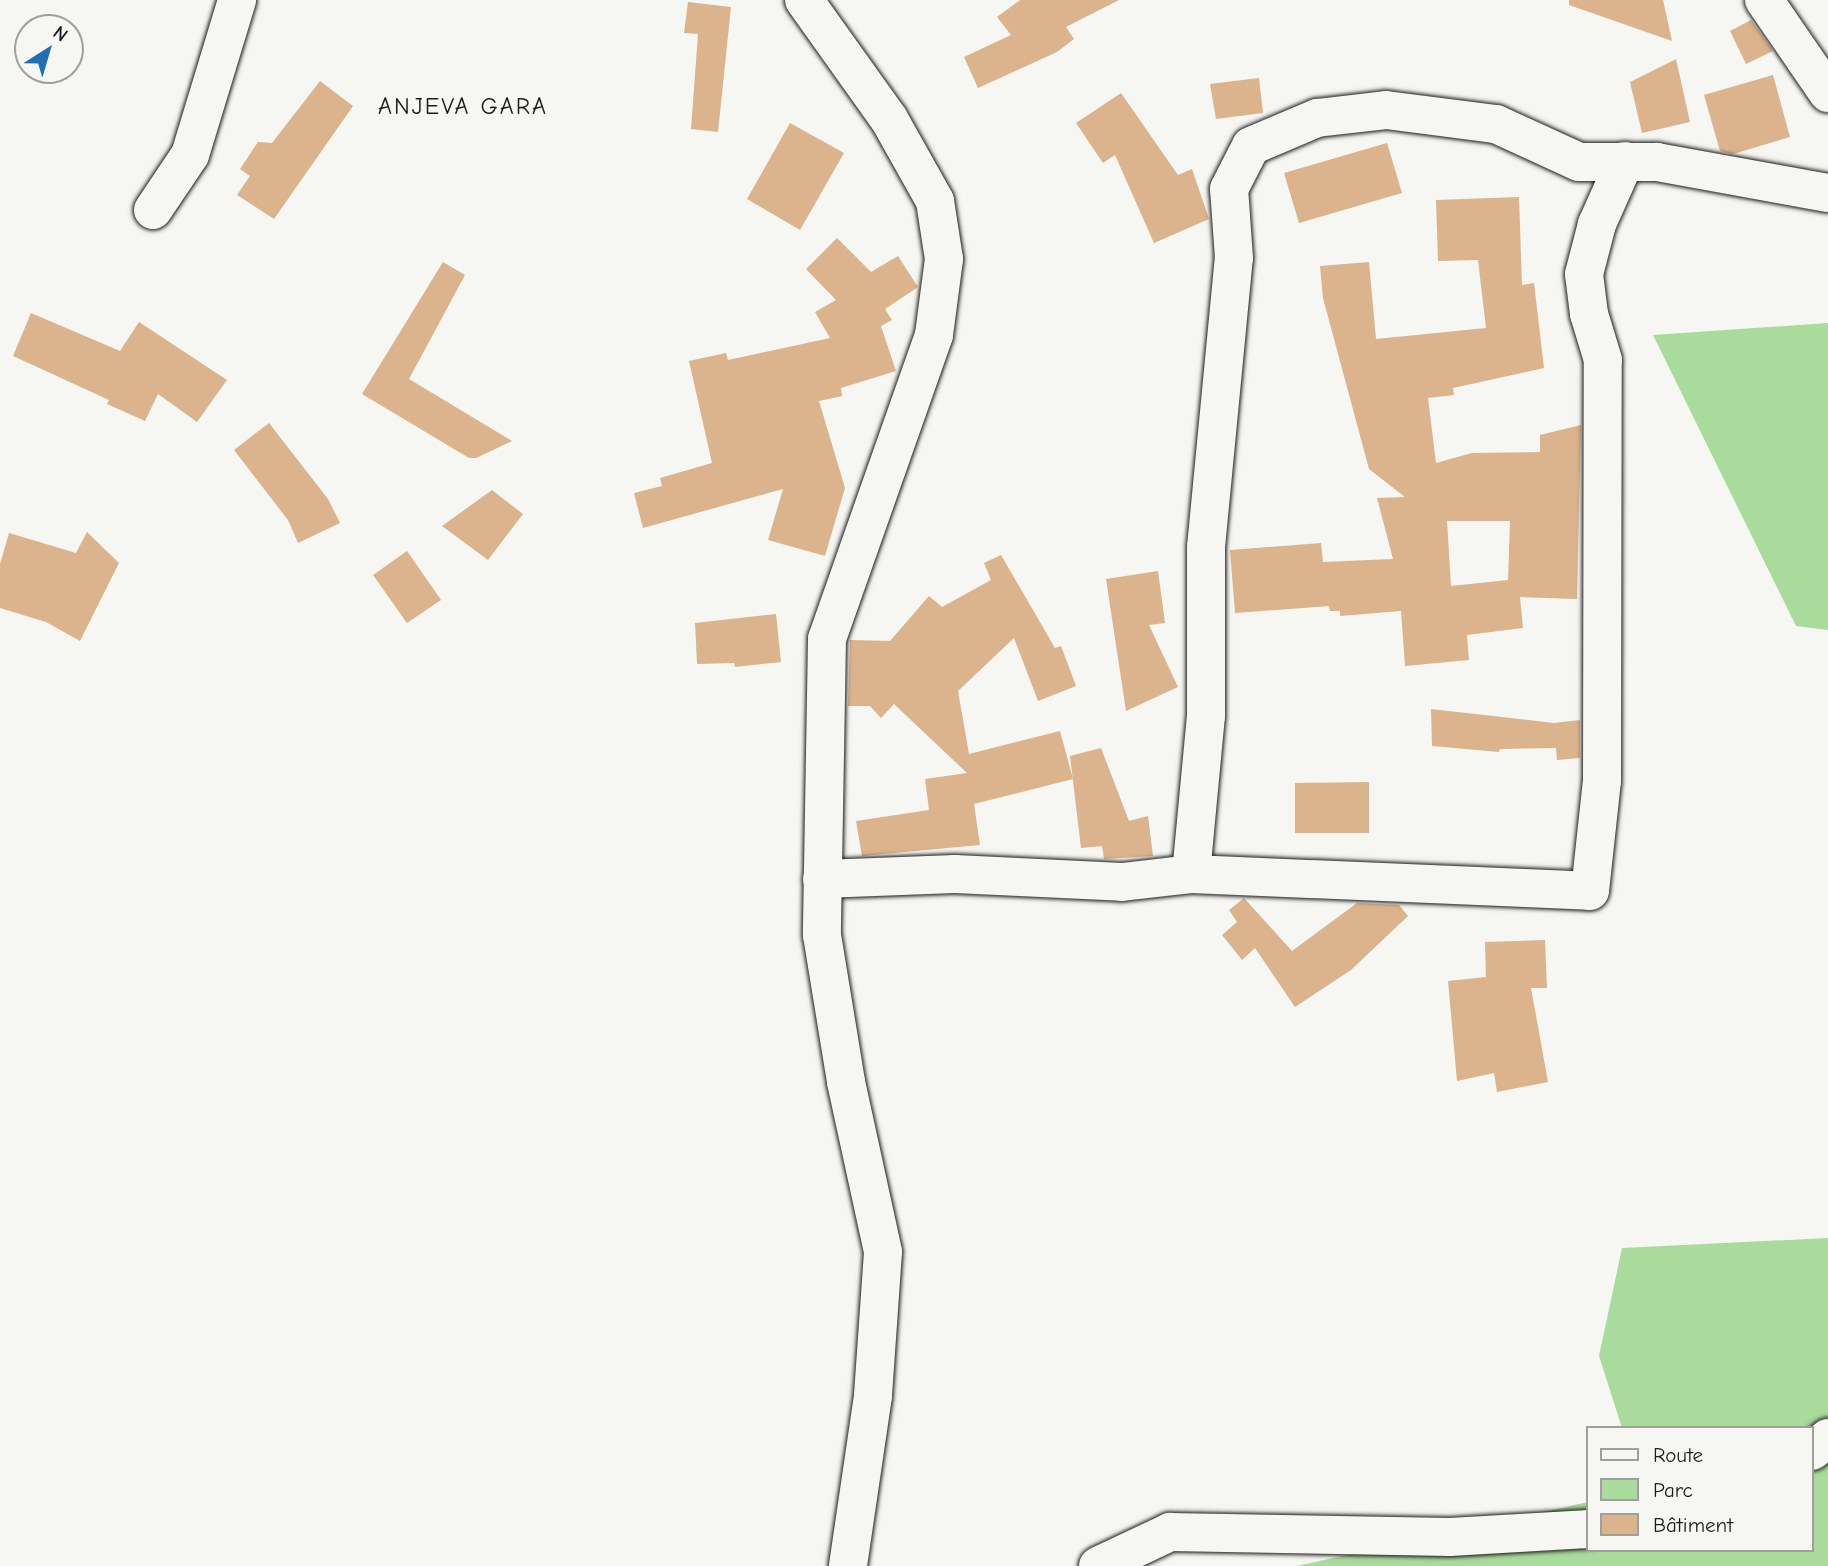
<!DOCTYPE html>
<meta charset="utf-8">
<style>
body{margin:0}
#map{position:relative;width:1828px;height:1566px;overflow:hidden;background:#f6f6f2;font-family:"Comic Neue",sans-serif}
div>[style]{position:absolute}
.green>*{inset:0;background:#a9db9c}
.building>*{inset:0;background:#dbb38c}
.roads{filter:drop-shadow(0 0 2px #1c1c1c) drop-shadow(0 0 2px #1c1c1c)}
.minor>*{height:38px;margin:-19px;padding:0 19px;transform-origin:19px;border-radius:19px;background:#f6f6f2}
.tertiary>*{height:38px;margin:-19px;padding:0 19px;transform-origin:19px;border-radius:19px;background:#f6f6f2}
span{translate:-50% -50%;white-space:nowrap;text-align:center;line-height:1.15;-webkit-text-stroke:5px #f6f6f2;paint-order:stroke}
.quarter-label{font-size:24px;color:#1c1c1c;letter-spacing:2px}
.legend{position:absolute;left:1586px;top:1426px;width:228px;height:126px;box-sizing:border-box;background:#f6f6f2;border:2px solid #9f9f9c;margin:0;padding:9px 12px;list-style:none;font-size:21px;color:#1c1c1c}
.legend li{display:flex;align-items:center;gap:14px;height:35px}
.legend b{width:35px;border:2px solid #9f9f9c}
.north{position:absolute;left:14px;top:14px;width:70px;height:70px;box-sizing:border-box;background:#f6f6f2;border:2px solid #9f9f9c;border-radius:50%;rotate:37deg;font-size:19px;font-weight:700;line-height:28px;text-align:center;color:#1c1c1c}
.north::after{content:'';display:block;margin:auto;width:24px;height:32px;background:#1f6fb2;clip-path:polygon(50% 0,100% 100%,50% 72%,0 100%)}
</style>
<div id="map">
<div class="green">
<i style="clip-path:polygon(1828px 323px,1828px 630px,1796px 626px,1653px 335px)"></i>
<i style="clip-path:polygon(1828px 1238px,1828px 1566px,1297px 1566px,1588px 1502px,1588px 1550px,1812px 1550px,1812px 1428px,1622px 1428px,1599px 1356px,1622px 1248px)"></i>
</div>
<div class="building">
<i style="clip-path:polygon(1020px 0,1119px 0,1066px 27px,1074px 39px,1057px 52px,978px 88px,964px 57px,1011px 35px,997px 17px)"></i>
<i style="clip-path:polygon(1569px 0,1663px 0,1672px 41px,1569px 5px)"></i>
<i style="clip-path:polygon(688px 2px,731px 7px,718px 132px,691px 129px,698px 34px,684px 33px)"></i>
<i style="clip-path:polygon(1751px 20px,1773px 51px,1746px 64px,1730px 31px)"></i>
<i style="clip-path:polygon(1676px 59px,1690px 122px,1642px 133px,1630px 82px)"></i>
<i style="clip-path:polygon(1773px 75px,1790px 137px,1733px 154px,1720px 151px,1704px 95px)"></i>
<i style="clip-path:polygon(1259px 78px,1263px 113px,1216px 119px,1210px 84px)"></i>
<i style="clip-path:polygon(320px 81px,353px 106px,274px 219px,237px 195px,250px 176px,240px 169px,258px 142px,272px 143px)"></i>
<i style="clip-path:polygon(1121px 93px,1178px 175px,1192px 169px,1209px 219px,1154px 243px,1115px 155px,1103px 163px,1076px 123px)"></i>
<i style="clip-path:polygon(790px 123px,844px 153px,800px 230px,747px 199px)"></i>
<i style="clip-path:polygon(1387px 143px,1402px 193px,1299px 223px,1284px 173px)"></i>
<i style="clip-path:polygon(evenodd,1519px 197px,1522px 285px,1534px 283px,1544px 368px,1453px 388px,1454px 395px,1428px 398px,1436px 463px,1472px 453px,1540px 452px,1540px 435px,1581px 425px,1577px 599px,1520px 597px,1523px 628px,1467px 635px,1469px 660px,1405px 666px,1401px 611px,1340px 616px,1340px 611px,1330px 611px,1329px 606px,1235px 613px,1230px 550px,1321px 543px,1323px 562px,1393px 559px,1377px 498px,1405px 497px,1369px 469px,1323px 298px,1320px 266px,1369px 262px,1376px 339px,1486px 328px,1478px 260px,1438px 261px,1436px 200px,1519px 197px,1447px 521px,1510px 521px,1508px 580px,1451px 586px,1447px 521px)"></i>
<i style="clip-path:polygon(837px 238px,871px 272px,898px 256px,918px 287px,885px 309px,892px 320px,881px 326px,896px 371px,841px 388px,842px 396px,819px 401px,845px 488px,825px 556px,768px 540px,783px 489px,643px 528px,634px 493px,662px 486px,660px 478px,712px 463px,689px 361px,726px 353px,728px 360px,830px 338px,815px 312px,836px 300px,806px 269px)"></i>
<i style="clip-path:polygon(443px 262px,465px 275px,409px 379px,512px 441px,476px 458px,469px 458px,362px 394px)"></i>
<i style="clip-path:polygon(31px 313px,120px 351px,139px 322px,227px 380px,197px 422px,158px 394px,145px 421px,107px 404px,109px 400px,13px 356px)"></i>
<i style="clip-path:polygon(269px 423px,328px 499px,340px 523px,298px 543px,288px 520px,234px 450px)"></i>
<i style="clip-path:polygon(492px 490px,523px 514px,488px 560px,442px 526px)"></i>
<i style="clip-path:polygon(87px 532px,119px 563px,80px 641px,46px 622px,0 608px,0 564px,9px 533px,76px 553px)"></i>
<i style="clip-path:polygon(407px 551px,441px 600px,407px 623px,373px 575px)"></i>
<i style="clip-path:polygon(1001px 555px,1055px 648px,1061px 646px,1076px 686px,1038px 701px,1014px 638px,958px 691px,969px 754px,1060px 731px,1073px 779px,974px 804px,980px 845px,862px 856px,856px 821px,929px 810px,925px 779px,967px 773px,894px 704px,881px 718px,870px 706px,848px 706px,850px 640px,890px 641px,929px 596px,942px 607px,991px 580px,984px 563px)"></i>
<i style="clip-path:polygon(1158px 571px,1165px 623px,1149px 625px,1178px 687px,1126px 711px,1106px 579px)"></i>
<i style="clip-path:polygon(776px 614px,781px 662px,735px 667px,734px 663px,697px 664px,695px 623px)"></i>
<i style="clip-path:polygon(1431px 709px,1554px 723px,1580px 720px,1580px 758px,1557px 760px,1556px 748px,1500px 749px,1499px 752px,1432px 746px)"></i>
<i style="clip-path:polygon(1101px 748px,1129px 821px,1148px 816px,1153px 856px,1104px 859px,1102px 846px,1081px 848px,1070px 756px)"></i>
<i style="clip-path:polygon(1369px 782px,1369px 833px,1295px 833px,1295px 783px)"></i>
<i style="clip-path:polygon(1244px 898px,1292px 951px,1357px 903px,1399px 905px,1408px 916px,1351px 970px,1295px 1007px,1255px 948px,1242px 960px,1222px 935px,1237px 922px,1229px 910px)"></i>
<i style="clip-path:polygon(1545px 940px,1547px 988px,1531px 988px,1548px 1082px,1497px 1092px,1494px 1073px,1457px 1081px,1448px 981px,1486px 977px,1485px 942px)"></i>
</div>
<div class="roads">
<div class="minor">
<i style="left:804px;top:0;width:146px;rotate:54.5deg"></i>
<i style="left:889px;top:119px;width:94px;rotate:60.7deg"></i>
<i style="left:935px;top:201px;width:59px;rotate:81.2deg"></i>
<i style="left:944px;top:259px;width:77px;rotate:97.5deg"></i>
<i style="left:934px;top:335px;width:322px;rotate:109.4deg"></i>
<i style="left:827px;top:639px;width:296px;rotate:91deg"></i>
<i style="left:822px;top:935px;width:149px;rotate:80.7deg"></i>
<i style="left:846px;top:1082px;width:174px;rotate:77.7deg"></i>
<i style="left:883px;top:1252px;width:144px;rotate:94deg"></i>
<i style="left:873px;top:1396px;width:172px;rotate:98.4deg"></i>
<i style="left:153px;top:210px;width:66px;rotate:-56.1deg"></i>
<i style="left:190px;top:155px;width:162px;rotate:-73.1deg"></i>
<i style="left:1191px;top:874px;width:159px;rotate:-84.6deg"></i>
<i style="left:1206px;top:716px;width:169px;rotate:-90deg"></i>
<i style="left:1206px;top:547px;width:290px;rotate:-84.5deg"></i>
<i style="left:1234px;top:258px;width:69px;rotate:-94.1deg"></i>
<i style="left:1229px;top:189px;width:48px;rotate:-62.9deg"></i>
<i style="left:1251px;top:146px;width:72px;rotate:-23deg"></i>
<i style="left:1317px;top:118px;width:69px;rotate:-6.6deg"></i>
<i style="left:1386px;top:110px;width:111px;rotate:7.3deg"></i>
<i style="left:1496px;top:124px;width:91px;rotate:24.6deg"></i>
<i style="left:1579px;top:162px;width:78px"></i>
<i style="left:1657px;top:162px;width:174px;rotate:10.3deg"></i>
<i style="left:822px;top:879px;width:133px;rotate:-2.2deg"></i>
<i style="left:955px;top:874px;width:167px;rotate:2.7deg"></i>
<i style="left:1122px;top:882px;width:69px;rotate:-6.6deg"></i>
<i style="left:1191px;top:874px;width:399px;rotate:2.4deg"></i>
<i style="left:1590px;top:891px;width:111px;rotate:-83.8deg"></i>
<i style="left:1602px;top:781px;width:421px;rotate:-89.9deg"></i>
<i style="left:1603px;top:360px;width:48px;rotate:-106.9deg"></i>
<i style="left:1589px;top:314px;width:40px;rotate:-97.1deg"></i>
<i style="left:1584px;top:274px;width:52px;rotate:-75.4deg"></i>
<i style="left:1597px;top:224px;width:69px;rotate:-66deg"></i>
<i style="left:1812px;top:1451px;width:21px;rotate:-39deg"></i>
<i style="left:1098px;top:1566px;width:80px;rotate:-25.3deg"></i>
<i style="left:1170px;top:1532px;width:280px;rotate:1deg"></i>
<i style="left:1450px;top:1537px;width:138px;rotate:-3.3deg"></i>
</div>
<div class="tertiary">
<i style="left:1764px;top:0;width:113px;rotate:55.5deg"></i>
</div>
</div>
<div class="quarter-label">
<span style="left:463px;top:107px">ANJEVA GARA</span>
</div>
<ul class="legend">
<li><b style="height:9px;background:#f6f6f2"></b>Route</li>
<li><b style="height:19px;background:#a9db9c"></b>Parc</li>
<li><b style="height:19px;background:#dbb38c"></b>Bâtiment</li>
</ul>
<div class="north">N</div>
</div>
